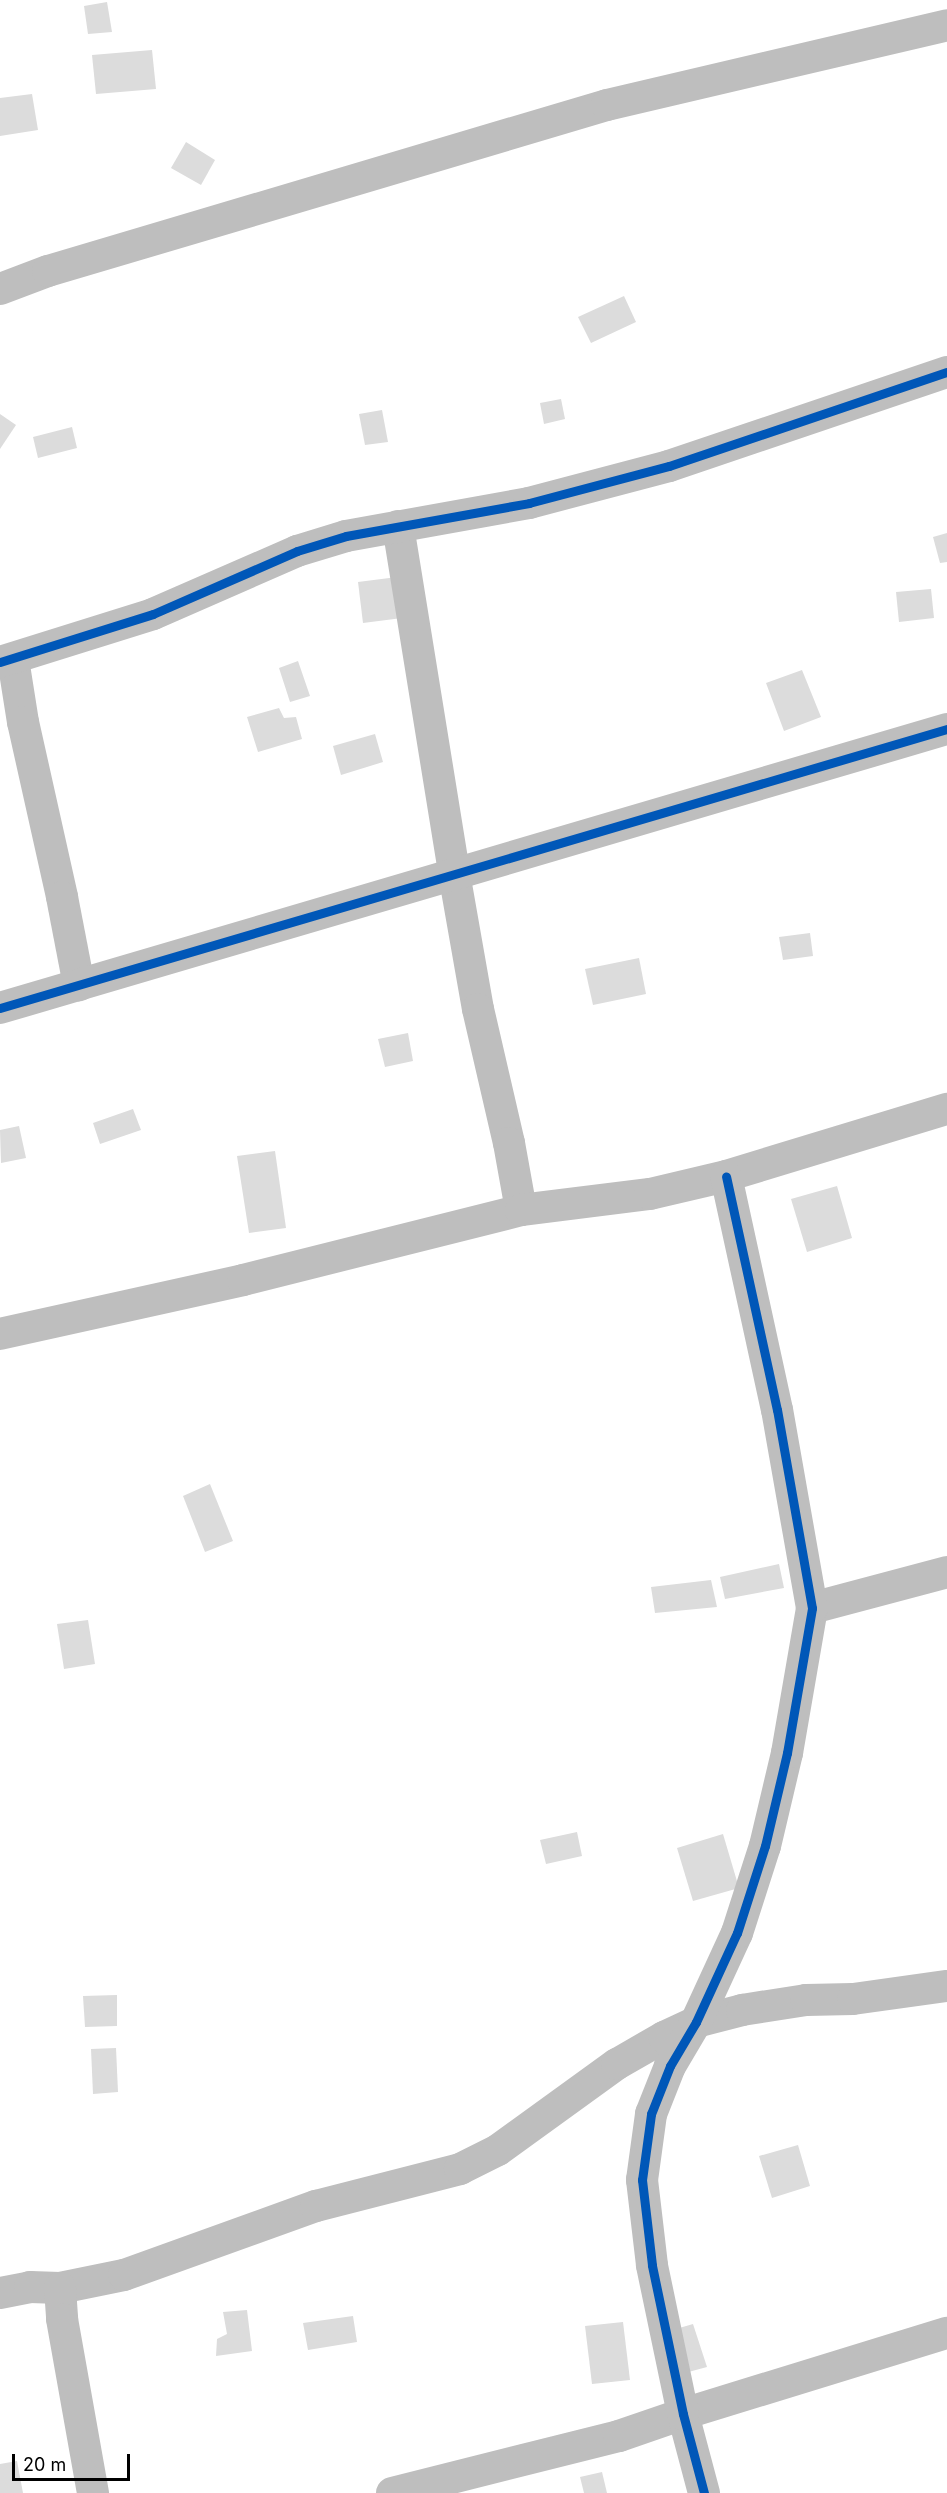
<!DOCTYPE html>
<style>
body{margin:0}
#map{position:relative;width:947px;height:2493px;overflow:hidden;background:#fff;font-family:Inter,sans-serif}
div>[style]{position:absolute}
.building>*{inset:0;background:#dcdcdc}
.street>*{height:32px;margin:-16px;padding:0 16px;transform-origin:16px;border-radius:16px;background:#bebebe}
.cycleway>*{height:9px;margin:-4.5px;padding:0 4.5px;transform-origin:4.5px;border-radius:4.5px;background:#0057b8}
span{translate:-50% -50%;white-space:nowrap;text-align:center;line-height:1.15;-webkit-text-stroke:4.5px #fff;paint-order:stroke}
.scale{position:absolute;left:12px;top:2454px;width:118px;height:27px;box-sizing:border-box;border:3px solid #000;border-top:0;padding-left:8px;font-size:18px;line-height:21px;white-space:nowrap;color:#000;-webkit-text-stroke:4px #fff;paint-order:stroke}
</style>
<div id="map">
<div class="building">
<i style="clip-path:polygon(107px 2px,112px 32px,88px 34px,84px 6px)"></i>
<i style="clip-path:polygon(152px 50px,156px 89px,96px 94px,92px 55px)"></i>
<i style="clip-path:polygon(32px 94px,38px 130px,0 136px,0 98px)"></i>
<i style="clip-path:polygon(186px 142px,215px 160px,201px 185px,171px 168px)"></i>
<i style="clip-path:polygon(624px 296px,636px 322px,591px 343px,578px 317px)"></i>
<i style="clip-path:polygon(561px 399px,565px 419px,544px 424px,540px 403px)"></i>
<i style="clip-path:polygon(382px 410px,388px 442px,365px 445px,359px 414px)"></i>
<i style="clip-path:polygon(0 414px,16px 425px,0 449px)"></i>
<i style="clip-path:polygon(72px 427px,77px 448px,38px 458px,33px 437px)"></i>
<i style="clip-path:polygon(947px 533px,947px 562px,940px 563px,933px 537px)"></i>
<i style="clip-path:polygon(405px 576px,410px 617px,363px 623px,358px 582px)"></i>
<i style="clip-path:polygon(931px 589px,934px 618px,899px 622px,896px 592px)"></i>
<i style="clip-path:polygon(298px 661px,310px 696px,290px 702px,279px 668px)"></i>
<i style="clip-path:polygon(802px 670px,821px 717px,784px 731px,766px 683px)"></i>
<i style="clip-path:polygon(279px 708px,284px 718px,296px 717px,302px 739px,258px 752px,247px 717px)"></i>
<i style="clip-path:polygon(375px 734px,383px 762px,341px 775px,333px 746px)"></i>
<i style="clip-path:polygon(810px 933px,813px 956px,783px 960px,779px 937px)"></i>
<i style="clip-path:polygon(639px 958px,646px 994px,593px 1005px,585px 969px)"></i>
<i style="clip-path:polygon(408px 1033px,413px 1061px,385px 1067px,378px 1039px)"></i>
<i style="clip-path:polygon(133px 1109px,141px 1130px,100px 1144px,93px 1123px)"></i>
<i style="clip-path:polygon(19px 1126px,26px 1158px,1px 1163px,0 1130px)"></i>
<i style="clip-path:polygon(275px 1151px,286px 1228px,249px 1233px,237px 1156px)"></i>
<i style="clip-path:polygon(837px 1186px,852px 1238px,807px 1252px,791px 1199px)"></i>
<i style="clip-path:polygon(210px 1484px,233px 1541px,205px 1552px,183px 1496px)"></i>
<i style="clip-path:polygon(779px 1564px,784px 1588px,725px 1599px,720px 1577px)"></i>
<i style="clip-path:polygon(711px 1580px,717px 1607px,655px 1613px,651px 1587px)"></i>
<i style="clip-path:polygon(88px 1620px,95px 1664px,64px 1669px,57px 1624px)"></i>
<i style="clip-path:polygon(577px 1832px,582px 1856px,546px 1864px,540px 1840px)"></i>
<i style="clip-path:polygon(723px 1834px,739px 1888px,693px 1901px,677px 1848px)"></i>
<i style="clip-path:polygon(117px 1995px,117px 2026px,85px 2027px,83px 1996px)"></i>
<i style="clip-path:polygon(116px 2048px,118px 2092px,93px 2094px,91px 2049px)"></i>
<i style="clip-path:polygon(798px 2145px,810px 2186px,772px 2198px,759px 2156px)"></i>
<i style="clip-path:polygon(247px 2310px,252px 2351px,216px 2356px,217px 2339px,227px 2334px,223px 2312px)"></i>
<i style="clip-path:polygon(353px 2316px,357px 2342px,308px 2350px,303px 2323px)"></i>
<i style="clip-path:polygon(623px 2322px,630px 2380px,592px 2384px,585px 2326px)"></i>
<i style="clip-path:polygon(693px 2324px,707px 2367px,681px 2374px,669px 2331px)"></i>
<i style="clip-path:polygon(17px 2461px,23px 2493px,0 2493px,0 2464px)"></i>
<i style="clip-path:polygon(602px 2472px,607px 2493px,584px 2493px,580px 2477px)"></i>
</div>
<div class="street">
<i style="left:0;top:289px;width:51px;rotate:-20.6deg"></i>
<i style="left:48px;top:271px;width:583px;rotate:-16.54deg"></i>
<i style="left:607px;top:105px;width:349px;rotate:-13.2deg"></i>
<i style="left:398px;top:526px;width:351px;rotate:80.8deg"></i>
<i style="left:454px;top:873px;width:138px;rotate:80deg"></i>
<i style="left:478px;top:1009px;width:138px;rotate:77deg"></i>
<i style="left:509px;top:1143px;width:68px;rotate:79.8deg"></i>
<i style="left:13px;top:659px;width:64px;rotate:81deg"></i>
<i style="left:23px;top:722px;width:179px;rotate:77.4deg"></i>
<i style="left:62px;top:897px;width:90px;rotate:79.1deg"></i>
<i style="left:0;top:662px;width:160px;rotate:-17.4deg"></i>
<i style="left:153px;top:614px;width:157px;rotate:-23.6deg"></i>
<i style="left:297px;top:551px;width:51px;rotate:-17deg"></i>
<i style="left:346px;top:536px;width:186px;rotate:-10.2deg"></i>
<i style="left:529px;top:503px;width:145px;rotate:-14.8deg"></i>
<i style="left:669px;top:466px;width:293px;rotate:-18.7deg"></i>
<i style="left:0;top:1008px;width:987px;rotate:-16.42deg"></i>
<i style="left:0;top:1334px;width:249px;rotate:-12.5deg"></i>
<i style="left:243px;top:1280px;width:287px;rotate:-14.1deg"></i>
<i style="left:521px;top:1210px;width:130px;rotate:-7.1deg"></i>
<i style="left:650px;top:1194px;width:78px;rotate:-13.3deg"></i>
<i style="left:726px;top:1176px;width:231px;rotate:-16.9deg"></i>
<i style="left:812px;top:1608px;width:140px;rotate:-14.9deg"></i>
<i style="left:60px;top:2288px;width:65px;rotate:-11.5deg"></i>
<i style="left:124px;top:2275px;width:204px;rotate:-19.8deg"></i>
<i style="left:316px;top:2206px;width:149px;rotate:-14.4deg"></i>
<i style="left:460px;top:2169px;width:42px;rotate:-26.6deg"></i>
<i style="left:498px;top:2150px;width:147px;rotate:-35.9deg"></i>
<i style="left:617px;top:2064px;width:54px;rotate:-29.9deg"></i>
<i style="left:664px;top:2037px;width:35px;rotate:-25deg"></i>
<i style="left:696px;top:2022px;width:48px;rotate:-14.6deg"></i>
<i style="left:742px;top:2010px;width:65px;rotate:-8.9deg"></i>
<i style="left:806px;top:2000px;width:47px;rotate:-1.2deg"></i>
<i style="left:853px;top:1999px;width:95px;rotate:-7.9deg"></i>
<i style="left:0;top:2293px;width:31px;rotate:-11deg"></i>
<i style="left:30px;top:2287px;width:30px;rotate:2deg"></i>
<i style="left:60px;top:2288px;width:31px;rotate:86deg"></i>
<i style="left:62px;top:2319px;width:177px;rotate:79.9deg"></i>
<i style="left:392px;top:2493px;width:234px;rotate:-14.1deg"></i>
<i style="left:619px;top:2436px;width:68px;rotate:-19deg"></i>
<i style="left:683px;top:2414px;width:276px;rotate:-17.1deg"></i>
<i style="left:704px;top:2493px;width:82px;rotate:-104.9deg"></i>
<i style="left:683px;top:2414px;width:152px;rotate:-101.8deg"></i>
<i style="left:652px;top:2265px;width:86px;rotate:-96.7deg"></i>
<i style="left:642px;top:2180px;width:67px;rotate:-82.2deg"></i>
<i style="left:651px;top:2114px;width:52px;rotate:-68.4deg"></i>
<i style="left:670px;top:2066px;width:51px;rotate:-59.4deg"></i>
<i style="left:696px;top:2022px;width:98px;rotate:-65.3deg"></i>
<i style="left:737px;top:1933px;width:91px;rotate:-72.2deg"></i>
<i style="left:765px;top:1846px;width:96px;rotate:-76.7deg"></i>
<i style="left:787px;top:1753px;width:147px;rotate:-80.2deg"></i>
<i style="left:812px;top:1608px;width:201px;rotate:-100deg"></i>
<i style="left:777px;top:1410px;width:239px;rotate:-102.3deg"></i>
</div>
<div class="cycleway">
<i style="left:0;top:662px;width:160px;rotate:-17.4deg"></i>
<i style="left:153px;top:614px;width:157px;rotate:-23.6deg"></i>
<i style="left:297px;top:551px;width:51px;rotate:-17deg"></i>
<i style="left:346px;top:536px;width:186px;rotate:-10.2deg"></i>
<i style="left:529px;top:503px;width:145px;rotate:-14.8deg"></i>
<i style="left:669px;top:466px;width:293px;rotate:-18.7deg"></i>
<i style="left:0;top:1008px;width:987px;rotate:-16.42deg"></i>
<i style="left:704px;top:2493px;width:82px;rotate:-104.9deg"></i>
<i style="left:683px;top:2414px;width:152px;rotate:-101.8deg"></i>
<i style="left:652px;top:2265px;width:86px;rotate:-96.7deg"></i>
<i style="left:642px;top:2180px;width:67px;rotate:-82.2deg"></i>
<i style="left:651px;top:2114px;width:52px;rotate:-68.4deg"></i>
<i style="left:670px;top:2066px;width:51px;rotate:-59.4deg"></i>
<i style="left:696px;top:2022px;width:98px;rotate:-65.3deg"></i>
<i style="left:737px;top:1933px;width:91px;rotate:-72.2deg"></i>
<i style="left:765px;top:1846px;width:96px;rotate:-76.7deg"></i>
<i style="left:787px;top:1753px;width:147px;rotate:-80.2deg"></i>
<i style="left:812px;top:1608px;width:201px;rotate:-100deg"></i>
<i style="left:777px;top:1410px;width:239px;rotate:-102.3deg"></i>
</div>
<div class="scale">20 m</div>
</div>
